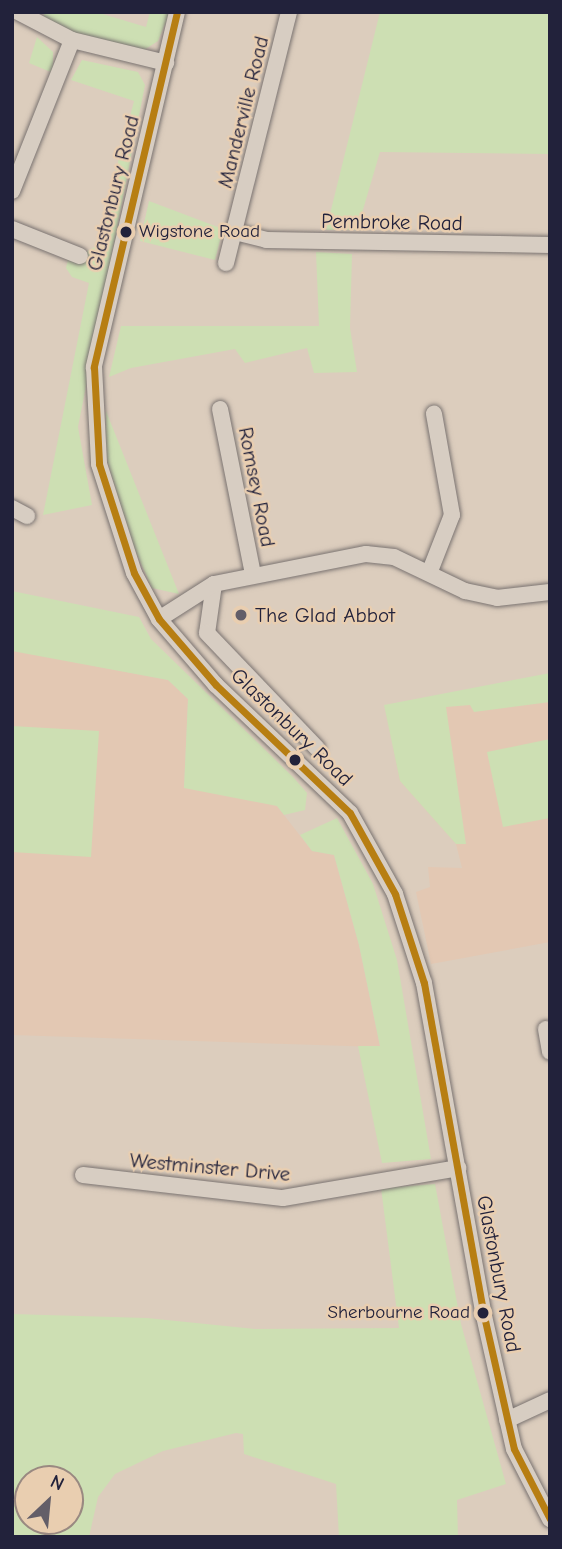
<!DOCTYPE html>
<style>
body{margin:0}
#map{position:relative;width:562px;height:1549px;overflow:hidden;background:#dccdbd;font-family:"Comic Neue",sans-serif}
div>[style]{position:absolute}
.built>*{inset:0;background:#e3c8b3}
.green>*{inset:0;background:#cddfb3}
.roads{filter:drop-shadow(0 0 2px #7a7371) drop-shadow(0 0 2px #7a7371)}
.street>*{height:16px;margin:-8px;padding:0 8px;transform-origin:8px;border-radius:8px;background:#d7cdc2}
.bus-1>*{height:7px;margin:-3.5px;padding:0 3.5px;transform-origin:3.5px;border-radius:3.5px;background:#b77e12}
.dots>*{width:19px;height:19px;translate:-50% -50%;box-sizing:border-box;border:4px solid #e9ceb0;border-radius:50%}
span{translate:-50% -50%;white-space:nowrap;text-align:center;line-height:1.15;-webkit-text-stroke:5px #e9ceb0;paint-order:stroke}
.bus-label{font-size:19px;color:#22223b}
.left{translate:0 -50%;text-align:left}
.right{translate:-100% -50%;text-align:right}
.street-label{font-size:21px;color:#22223b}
.poi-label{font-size:21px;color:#22223b}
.frame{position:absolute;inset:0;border:14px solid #22223b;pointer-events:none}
.north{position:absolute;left:14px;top:1465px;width:70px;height:70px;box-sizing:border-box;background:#e9ceb0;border:2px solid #998981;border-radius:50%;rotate:26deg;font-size:19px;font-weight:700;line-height:28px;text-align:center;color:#22223b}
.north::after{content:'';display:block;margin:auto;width:24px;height:32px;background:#635e68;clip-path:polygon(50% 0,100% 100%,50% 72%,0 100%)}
</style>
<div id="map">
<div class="built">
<i style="clip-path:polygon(12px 650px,168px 680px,188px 699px,184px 788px,255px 792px,277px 806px,312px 851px,334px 855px,359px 945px,380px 1047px,12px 1035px)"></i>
<i style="clip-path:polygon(550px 676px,550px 942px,431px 964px,416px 892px,430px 887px,428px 867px,462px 868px,456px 844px,400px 781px,385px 708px)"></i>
</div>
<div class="green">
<i style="clip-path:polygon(45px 12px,96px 12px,146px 27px,150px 12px,170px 12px,158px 41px,141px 52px,40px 26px)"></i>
<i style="clip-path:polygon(380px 12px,548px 12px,550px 154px,380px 152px,357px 230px,326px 230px)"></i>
<i style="clip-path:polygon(37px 37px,53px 52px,53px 73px,29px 63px)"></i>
<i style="clip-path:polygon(82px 60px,138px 72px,145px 85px,78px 427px,92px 505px,43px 515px,89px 283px,72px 277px,66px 268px,70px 252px,80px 256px,96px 246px,134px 101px,71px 80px)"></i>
<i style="clip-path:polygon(149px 201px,223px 229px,215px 260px,140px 241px)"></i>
<i style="clip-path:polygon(316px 252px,352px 254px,350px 328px,357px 372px,314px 373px,307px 348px,245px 363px,235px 349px,131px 368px,109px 377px,121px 326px,319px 326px)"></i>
<i style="clip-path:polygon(106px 411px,179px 594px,152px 588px,130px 539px,105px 453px)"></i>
<i style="clip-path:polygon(12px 591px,139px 617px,151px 639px,293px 777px,307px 793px,305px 810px,284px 815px,277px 806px,184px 788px,188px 699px,168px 680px,12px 651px)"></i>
<i style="clip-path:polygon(550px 673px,550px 702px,474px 712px,470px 705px,446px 707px,466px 844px,456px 844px,400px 781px,384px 705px)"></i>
<i style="clip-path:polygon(12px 726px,99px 731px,91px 857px,12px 852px)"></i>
<i style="clip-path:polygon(550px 739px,550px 818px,503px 827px,487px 752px)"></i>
<i style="clip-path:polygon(337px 818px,373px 884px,397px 960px,431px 1159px,382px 1163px,358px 1046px,380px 1046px,359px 945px,334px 855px,312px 851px,300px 835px)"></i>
<i style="clip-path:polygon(evenodd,435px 1184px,461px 1324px,506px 1484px,457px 1500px,458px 1537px,339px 1537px,336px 1484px,244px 1454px,243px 1434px,236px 1433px,163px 1451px,115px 1474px,98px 1497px,89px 1537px,12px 1537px,12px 1314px,147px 1318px,255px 1329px,399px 1328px,381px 1188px,435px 1184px,28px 1479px,70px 1479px,70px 1521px,28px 1521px,28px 1479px)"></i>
</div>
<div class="roads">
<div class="street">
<i style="left:18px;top:12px;width:61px;rotate:27.4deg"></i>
<i style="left:72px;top:40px;width:97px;rotate:13.7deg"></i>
<i style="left:177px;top:12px;width:365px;rotate:103.2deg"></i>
<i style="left:94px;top:367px;width:97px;rotate:87deg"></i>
<i style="left:99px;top:464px;width:114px;rotate:72.2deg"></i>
<i style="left:134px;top:573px;width:52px;rotate:61.5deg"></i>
<i style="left:159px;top:619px;width:87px;rotate:49.2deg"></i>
<i style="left:216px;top:685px;width:185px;rotate:43.7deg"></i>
<i style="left:350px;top:813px;width:93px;rotate:60.9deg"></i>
<i style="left:395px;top:894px;width:94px;rotate:72deg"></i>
<i style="left:424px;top:983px;width:338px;rotate:79.8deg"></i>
<i style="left:484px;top:1316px;width:136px;rotate:77.3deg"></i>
<i style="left:514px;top:1449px;width:79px;rotate:62.8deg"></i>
<i style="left:12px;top:191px;width:162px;rotate:-68.3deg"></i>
<i style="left:12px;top:229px;width:73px;rotate:21.7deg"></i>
<i style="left:235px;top:232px;width:32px;rotate:14deg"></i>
<i style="left:266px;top:240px;width:284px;rotate:1deg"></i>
<i style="left:226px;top:263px;width:259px;rotate:-75.9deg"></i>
<i style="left:220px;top:409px;width:168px;rotate:78.7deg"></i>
<i style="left:12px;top:508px;width:17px;rotate:28deg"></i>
<i style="left:430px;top:571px;width:60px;rotate:-68.6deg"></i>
<i style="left:452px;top:515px;width:103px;rotate:-100.1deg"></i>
<i style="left:214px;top:584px;width:49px;rotate:98.1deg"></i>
<i style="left:207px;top:633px;width:159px;rotate:46.3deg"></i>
<i style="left:159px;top:619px;width:65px;rotate:-32.5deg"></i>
<i style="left:214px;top:584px;width:155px;rotate:-11.2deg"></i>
<i style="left:366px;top:554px;width:28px;rotate:6deg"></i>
<i style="left:394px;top:557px;width:79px;rotate:25.6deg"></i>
<i style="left:465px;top:591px;width:33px;rotate:12deg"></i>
<i style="left:497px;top:598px;width:53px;rotate:-6.5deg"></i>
<i style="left:546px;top:1029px;width:23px;rotate:80deg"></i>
<i style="left:83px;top:1175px;width:201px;rotate:6.6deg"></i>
<i style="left:283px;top:1198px;width:178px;rotate:-9.7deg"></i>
<i style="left:507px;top:1420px;width:47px;rotate:-24.9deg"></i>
</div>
</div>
<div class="bus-1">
<i style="left:177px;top:12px;width:365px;rotate:103.2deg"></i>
<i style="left:94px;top:367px;width:97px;rotate:87deg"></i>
<i style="left:99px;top:464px;width:114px;rotate:72.2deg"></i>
<i style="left:134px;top:573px;width:52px;rotate:61.5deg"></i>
<i style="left:159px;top:619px;width:87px;rotate:49.2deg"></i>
<i style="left:216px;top:685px;width:185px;rotate:43.7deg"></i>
<i style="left:350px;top:813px;width:93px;rotate:60.9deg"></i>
<i style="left:395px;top:894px;width:94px;rotate:72deg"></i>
<i style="left:424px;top:983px;width:338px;rotate:79.8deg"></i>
<i style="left:484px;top:1316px;width:136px;rotate:77.3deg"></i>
<i style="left:514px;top:1449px;width:79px;rotate:62.8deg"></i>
</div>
<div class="dots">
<i style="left:126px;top:232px;background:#22223b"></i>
<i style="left:241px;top:615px;background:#635e68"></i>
<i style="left:295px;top:760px;background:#22223b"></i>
<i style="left:483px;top:1313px;background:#22223b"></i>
</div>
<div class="bus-label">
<span class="left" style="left:139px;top:232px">Wigstone Road</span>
<span class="right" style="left:470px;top:1313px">Sherbourne Road</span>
</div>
<div class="street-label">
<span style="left:243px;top:112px;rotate:-76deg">Manderville Road</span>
<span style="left:113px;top:193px;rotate:-76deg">Glastonbury Road</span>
<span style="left:392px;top:222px;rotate:1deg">Pembroke Road</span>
<span style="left:257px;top:487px;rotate:79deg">Romsey Road</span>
<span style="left:292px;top:727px;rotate:44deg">Glastonbury Road</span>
<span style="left:210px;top:1167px;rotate:5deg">Westminster Drive</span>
<span style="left:499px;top:1274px;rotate:79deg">Glastonbury Road</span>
</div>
<div class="poi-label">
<span class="left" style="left:255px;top:615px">The Glad Abbot</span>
</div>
<div class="frame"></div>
<div class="north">N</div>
</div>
